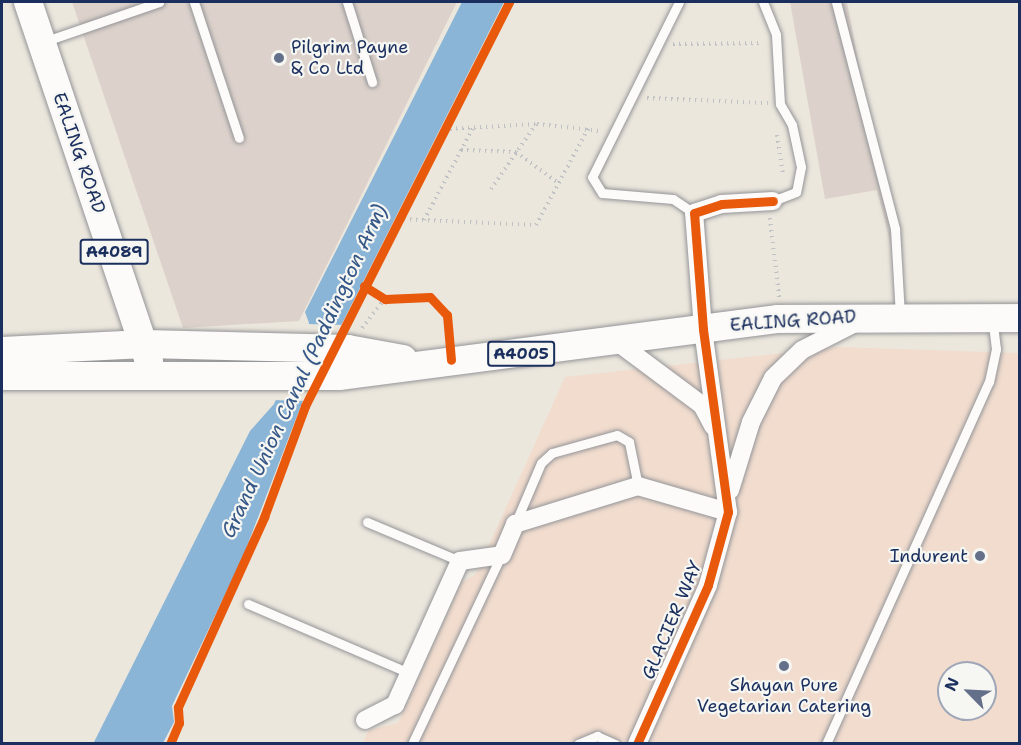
<!DOCTYPE html>
<style>
body{margin:0}
#map{position:relative;width:1021px;height:745px;overflow:hidden;background:#ece7dd;font-family:"Shantell Sans",sans-serif}
div>[style]{position:absolute}
.built>*{inset:0;background:#f1dcce}
.industrial>*{inset:0;background:#ddd2cb}
.water>*{inset:0;background:#8bb5d7}
.pier>*{inset:0;background:#ece7dd}
.path>*{height:4px;margin-top:-2px;transform-origin:0;background:repeating-linear-gradient(90deg,#c0c1c4 0 1.5px,transparent 0 6px)}
.roads{filter:drop-shadow(0 0 2px #949598) drop-shadow(0 0 2px #949598)}
.service>*{height:9px;margin:-4.5px;padding:0 4.5px;transform-origin:4.5px;border-radius:4.5px;background:#fcfbfa}
.minor>*{height:18px;margin:-9px;padding:0 9px;transform-origin:9px;border-radius:9px;background:#fcfbfa}
.primary>*{height:28px;margin:-14px;padding:0 14px;transform-origin:14px;border-radius:14px;background:#fcfbfa}
.cycleway>*{height:9px;margin:-4.5px;padding:0 4.5px;transform-origin:4.5px;border-radius:4.5px;background:#e8590c}
.dots>*{width:16px;height:16px;translate:-50% -50%;box-sizing:border-box;border:3px solid #f6f6f2;border-radius:50%}
span{translate:-50% -50%;white-space:nowrap;text-align:center;line-height:1.15;-webkit-text-stroke:4.5px #f6f6f2;paint-order:stroke}
.shield-label span{padding:2px 4px;background:#f6f6f2;border:2px solid;border-radius:4px;-webkit-text-stroke-width:0}
.shield-label{font-size:16px;color:#1b2f5e;font-weight:700}
.poi-label{font-size:18px;color:#1b2f5e}
.left{translate:0 -50%;text-align:left}
.right{translate:-100% -50%;text-align:right}
.street-label{font-size:18px;color:#1b2f5e}
.water-label{font-size:20px;color:#345787;font-style:italic}
.frame{position:absolute;inset:0;border:3px solid #1b2f5e;pointer-events:none}
.north{position:absolute;left:937px;top:661px;width:60px;height:60px;box-sizing:border-box;background:#f6f6f2;border:2px solid #9ea6b7;border-radius:50%;rotate:294deg;font-size:16px;font-weight:700;line-height:24px;text-align:center;color:#1b2f5e}
.north::after{content:'';display:block;margin:auto;width:21px;height:27px;background:#646f8a;clip-path:polygon(50% 0,100% 100%,50% 72%,0 100%)}
</style>
<div id="map">
<div class="built">
<i style="clip-path:polygon(evenodd,838px 347px,1019px 353px,1019px 743px,362px 744px,369px 730px,398px 723px,461px 583px,476px 574px,565px 377px,838px 347px,949px 673px,985px 673px,985px 709px,949px 709px,949px 673px)"></i>
</div>
<div class="industrial">
<i style="clip-path:polygon(72px 2px,457px 2px,299px 321px,183px 328px)"></i>
<i style="clip-path:polygon(790px 2px,847px 2px,899px 278px,877px 190px,825px 199px)"></i>
</div>
<div class="water">
<i style="clip-path:polygon(462px 2px,504px 2px,302px 403px,242px 559px,172px 706px,174px 722px,163px 743px,93px 744px,250px 431px,274px 404px,309px 323px,305px 312px)"></i>
</div>
<div class="pier">
<i style="clip-path:polygon(306px 324px,345px 325px,307px 401px,272px 400px)"></i>
</div>
<div class="path">
<i style="left:673px;top:44px;width:89px;rotate:-0.6deg"></i>
<i style="left:647px;top:98px;width:121px;rotate:2.4deg"></i>
<i style="left:444px;top:129px;width:93px;rotate:-3.1deg"></i>
<i style="left:537px;top:124px;width:64px;rotate:6.2deg"></i>
<i style="left:777px;top:135px;width:40px;rotate:81.5deg"></i>
<i style="left:461px;top:150px;width:55px;rotate:2.1deg"></i>
<i style="left:516px;top:152px;width:51px;rotate:36.2deg"></i>
<i style="left:491px;top:189px;width:79px;rotate:-55.3deg"></i>
<i style="left:770px;top:218px;width:80px;rotate:83.5deg"></i>
<i style="left:398px;top:219px;width:138px;rotate:2.5deg"></i>
<i style="left:536px;top:225px;width:114px;rotate:-61.6deg"></i>
<i style="left:424px;top:220px;width:104px;rotate:-62deg"></i>
<i style="left:362px;top:328px;width:37px;rotate:-52deg"></i>
</div>
<div class="roads">
<div class="service">
<i style="left:194px;top:2px;width:143px;rotate:71.7deg"></i>
<i style="left:347px;top:2px;width:84px;rotate:72.6deg"></i>
<i style="left:679px;top:2px;width:195px;rotate:116.4deg"></i>
<i style="left:592px;top:177px;width:19px;rotate:58deg"></i>
<i style="left:602px;top:193px;width:71px;rotate:4.8deg"></i>
<i style="left:673px;top:199px;width:25px;rotate:34deg"></i>
<i style="left:763px;top:2px;width:35px;rotate:68deg"></i>
<i style="left:776px;top:35px;width:69px;rotate:86.7deg"></i>
<i style="left:780px;top:104px;width:24px;rotate:60deg"></i>
<i style="left:792px;top:125px;width:43px;rotate:77.9deg"></i>
<i style="left:801px;top:167px;width:25px;rotate:101deg"></i>
<i style="left:796px;top:192px;width:25px;rotate:159deg"></i>
<i style="left:836px;top:2px;width:235px;rotate:75.4deg"></i>
<i style="left:895px;top:229px;width:86px;rotate:86.7deg"></i>
<i style="left:43px;top:42px;width:123px;rotate:-19deg"></i>
<i style="left:367px;top:522px;width:101px;rotate:22.8deg"></i>
<i style="left:515px;top:524px;width:66px;rotate:-66.9deg"></i>
<i style="left:541px;top:463px;width:15px;rotate:-42deg"></i>
<i style="left:552px;top:453px;width:67px;rotate:-15.5deg"></i>
<i style="left:617px;top:435px;width:14px;rotate:30deg"></i>
<i style="left:629px;top:442px;width:45px;rotate:78.4deg"></i>
<i style="left:248px;top:604px;width:175px;rotate:23.2deg"></i>
<i style="left:412px;top:744px;width:208px;rotate:-64.7deg"></i>
<i style="left:578px;top:744px;width:21px;rotate:-23deg"></i>
<i style="left:597px;top:736px;width:20px;rotate:24deg"></i>
<i style="left:826px;top:744px;width:397px;rotate:-65.8deg"></i>
<i style="left:989px;top:382px;width:34px;rotate:-78deg"></i>
<i style="left:996px;top:349px;width:26px;rotate:-97deg"></i>
</div>
<div class="minor">
<i style="left:616px;top:341px;width:107px;rotate:36.7deg"></i>
<i style="left:702px;top:405px;width:24px;rotate:62deg"></i>
<i style="left:730px;top:490px;width:71px;rotate:-72.8deg"></i>
<i style="left:751px;top:422px;width:49px;rotate:-63.4deg"></i>
<i style="left:773px;top:378px;width:40px;rotate:-44deg"></i>
<i style="left:802px;top:350px;width:59px;rotate:-27deg"></i>
<i style="left:365px;top:720px;width:34px;rotate:-27deg"></i>
<i style="left:395px;top:705px;width:158px;rotate:-65.7deg"></i>
<i style="left:460px;top:561px;width:42px;rotate:-8.1deg"></i>
<i style="left:502px;top:555px;width:34px;rotate:-67deg"></i>
<i style="left:515px;top:524px;width:129px;rotate:-17.2deg"></i>
<i style="left:638px;top:486px;width:94px;rotate:16.1deg"></i>
<i style="left:637px;top:744px;width:174px;rotate:-65.9deg"></i>
<i style="left:708px;top:585px;width:76px;rotate:-74.7deg"></i>
<i style="left:728px;top:512px;width:185px;rotate:-97.8deg"></i>
<i style="left:703px;top:329px;width:116px;rotate:-94.4deg"></i>
<i style="left:694px;top:213px;width:29px;rotate:-18deg"></i>
<i style="left:722px;top:204px;width:51px;rotate:-3.4deg"></i>
</div>
<div class="primary">
<i style="left:28px;top:2px;width:380px;rotate:71.4deg"></i>
<i style="left:2px;top:351px;width:143px;rotate:-2.8deg"></i>
<i style="left:145px;top:344px;width:203px;rotate:1.4deg"></i>
<i style="left:348px;top:349px;width:56px;rotate:10.3deg"></i>
<i style="left:2px;top:376px;width:337px"></i>
<i style="left:339px;top:376px;width:443px;rotate:-7.4deg"></i>
<i style="left:778px;top:319px;width:242px;rotate:-0.2deg"></i>
</div>
</div>
<div class="cycleway">
<i style="left:364px;top:286px;width:25px;rotate:32deg"></i>
<i style="left:385px;top:299px;width:45px;rotate:-2.5deg"></i>
<i style="left:430px;top:297px;width:25px;rotate:47deg"></i>
<i style="left:447px;top:315px;width:45px;rotate:84.9deg"></i>
<i style="left:170px;top:744px;width:23px;rotate:-67deg"></i>
<i style="left:179px;top:723px;width:16px;rotate:-94deg"></i>
<i style="left:178px;top:707px;width:209px;rotate:-65.6deg"></i>
<i style="left:264px;top:517px;width:118px;rotate:-69.7deg"></i>
<i style="left:305px;top:406px;width:453px;rotate:-63.2deg"></i>
<i style="left:637px;top:744px;width:174px;rotate:-65.9deg"></i>
<i style="left:708px;top:585px;width:76px;rotate:-74.7deg"></i>
<i style="left:728px;top:512px;width:185px;rotate:-97.8deg"></i>
<i style="left:703px;top:329px;width:116px;rotate:-94.4deg"></i>
<i style="left:694px;top:213px;width:29px;rotate:-18deg"></i>
<i style="left:722px;top:204px;width:51px;rotate:-3.4deg"></i>
</div>
<div class="dots">
<i style="left:279px;top:58px;background:#646f8a"></i>
<i style="left:980px;top:556px;background:#646f8a"></i>
<i style="left:784px;top:666px;background:#646f8a"></i>
</div>
<div class="shield-label">
<span style="left:114px;top:252px">A4089</span>
<span style="left:521px;top:354px">A4005</span>
</div>
<div class="poi-label">
<span class="left" style="left:291px;top:58px">Pilgrim Payne<br>&amp; Co Ltd</span>
<span class="right" style="left:968px;top:556px">Indurent</span>
<span style="left:784px;top:696px">Shayan Pure<br>Vegetarian Catering</span>
</div>
<div class="street-label">
<span style="left:79px;top:153px;rotate:71deg">EALING ROAD</span>
<span style="left:793px;top:321px;rotate:-4deg">EALING ROAD</span>
<span style="left:672px;top:620px;rotate:-67deg">GLACIER WAY</span>
</div>
<div class="water-label">
<span style="left:304px;top:371px;rotate:-65deg">Grand Union Canal (Paddington Arm)</span>
</div>
<div class="frame"></div>
<div class="north">N</div>
</div>
